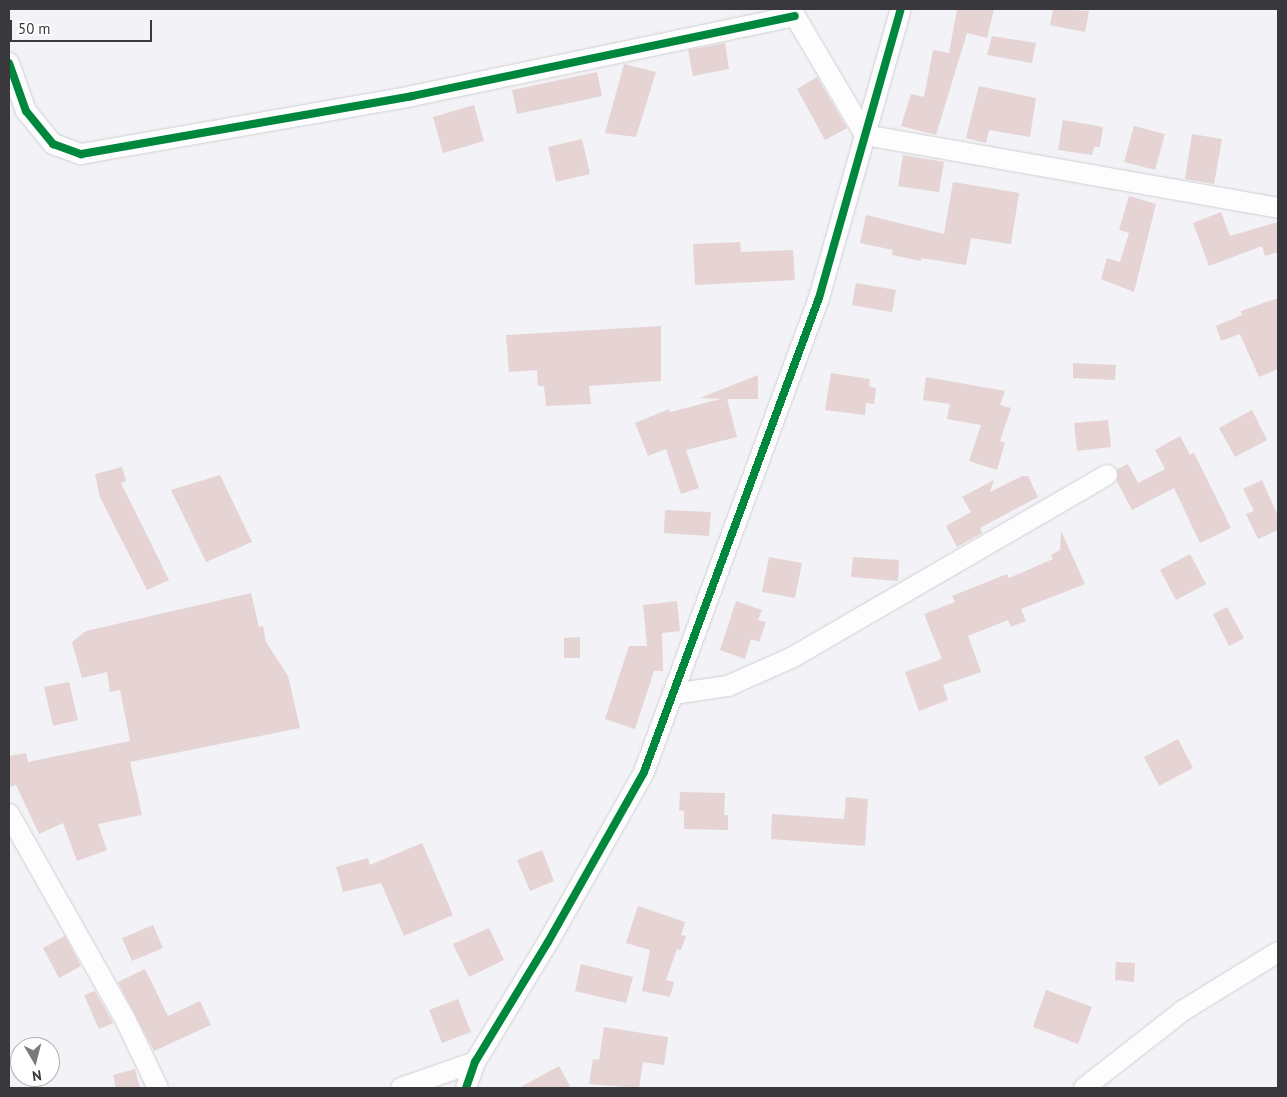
<!DOCTYPE html>
<style>
body{margin:0}
#map{position:relative;width:1287px;height:1097px;overflow:hidden;background:#f2f2f7;font-family:"PT Sans",sans-serif}
div>[style]{position:absolute}
.building>*{inset:0;background:#e5d4d3}
.roads{filter:drop-shadow(0 0 1px #d0d0d4) drop-shadow(0 0 1px #d0d0d4)}
.minor>*{height:20px;margin:-10px;padding:0 10px;transform-origin:10px;border-radius:10px;background:#fdfdfe}
.cycleway>*{height:8px;margin:-4px;padding:0 4px;transform-origin:4px;border-radius:4px;background:#00873e}
span{translate:-50% -50%;white-space:nowrap;text-align:center;line-height:1.15;-webkit-text-stroke:4px #fff;paint-order:stroke}
.frame{position:absolute;inset:0;border:10px solid #38383d;pointer-events:none}
.north{position:absolute;left:10px;top:1037px;width:50px;height:50px;box-sizing:border-box;background:#fff;border:1px solid #afafb1;border-radius:50%;rotate:172deg;font-size:14px;font-weight:700;line-height:20px;text-align:center;color:#38383d}
.north::after{content:'';display:block;margin:auto;width:18px;height:22px;background:#79797e;clip-path:polygon(50% 0,100% 100%,50% 72%,0 100%)}
.scale{position:absolute;left:10px;top:20px;width:142px;height:22px;box-sizing:border-box;border:2px solid #38383d;border-top:0;padding-left:6px;font-size:15px;line-height:18px;white-space:nowrap;color:#38383d;-webkit-text-stroke:4px #fff;paint-order:stroke}
</style>
<div id="map">
<div class="building">
<i style="clip-path:polygon(957px 9px,994px 9px,987px 38px,967px 33px,936px 135px,901px 126px,911px 94px,924px 97px,933px 50px,949px 53px)"></i>
<i style="clip-path:polygon(1053px 9px,1089px 11px,1085px 32px,1050px 25px)"></i>
<i style="clip-path:polygon(992px 36px,1036px 43px,1032px 63px,987px 55px)"></i>
<i style="clip-path:polygon(725px 43px,729px 69px,693px 76px,688px 50px)"></i>
<i style="clip-path:polygon(624px 64px,656px 72px,636px 137px,605px 133px)"></i>
<i style="clip-path:polygon(597px 72px,602px 96px,517px 114px,512px 90px)"></i>
<i style="clip-path:polygon(817px 77px,847px 128px,825px 140px,797px 89px)"></i>
<i style="clip-path:polygon(979px 86px,1036px 98px,1030px 137px,989px 130px,986px 143px,966px 138px)"></i>
<i style="clip-path:polygon(474px 105px,484px 141px,443px 153px,433px 117px)"></i>
<i style="clip-path:polygon(1063px 120px,1103px 127px,1100px 147px,1094px 147px,1092px 155px,1058px 150px)"></i>
<i style="clip-path:polygon(1134px 126px,1165px 134px,1155px 170px,1124px 162px)"></i>
<i style="clip-path:polygon(1192px 134px,1222px 139px,1214px 184px,1185px 179px)"></i>
<i style="clip-path:polygon(582px 139px,590px 174px,556px 182px,548px 147px)"></i>
<i style="clip-path:polygon(903px 155px,944px 162px,939px 192px,898px 186px)"></i>
<i style="clip-path:polygon(953px 182px,1019px 193px,1011px 244px,971px 238px,966px 265px,921px 258px,921px 261px,892px 255px,893px 250px,860px 243px,866px 215px,944px 234px)"></i>
<i style="clip-path:polygon(1129px 196px,1156px 204px,1134px 292px,1101px 279px,1107px 258px,1120px 262px,1129px 233px,1119px 230px)"></i>
<i style="clip-path:polygon(1221px 212px,1230px 236px,1278px 222px,1278px 252px,1265px 256px,1262px 246px,1209px 266px,1193px 223px)"></i>
<i style="clip-path:polygon(740px 242px,741px 252px,793px 250px,795px 280px,695px 285px,693px 244px)"></i>
<i style="clip-path:polygon(856px 283px,896px 290px,892px 312px,852px 305px)"></i>
<i style="clip-path:polygon(1278px 298px,1278px 369px,1259px 377px,1240px 334px,1221px 341px,1216px 326px,1242px 315px,1241px 311px)"></i>
<i style="clip-path:polygon(661px 326px,661px 381px,589px 386px,591px 404px,546px 406px,544px 386px,538px 386px,537px 370px,509px 372px,506px 335px)"></i>
<i style="clip-path:polygon(1073px 363px,1116px 365px,1115px 380px,1073px 378px)"></i>
<i style="clip-path:polygon(831px 373px,870px 379px,869px 386px,876px 388px,874px 404px,866px 403px,865px 415px,825px 410px)"></i>
<i style="clip-path:polygon(758px 375px,758px 399px,727px 399px,737px 437px,686px 450px,699px 488px,681px 494px,666px 449px,648px 456px,635px 423px,669px 409px,670px 412px,721px 399px,700px 398px)"></i>
<i style="clip-path:polygon(926px 377px,1005px 391px,1000px 405px,1011px 408px,1000px 441px,1005px 443px,997px 470px,969px 461px,981px 425px,947px 419px,950px 404px,923px 400px)"></i>
<i style="clip-path:polygon(1252px 410px,1267px 440px,1235px 457px,1219px 428px)"></i>
<i style="clip-path:polygon(1108px 420px,1111px 447px,1077px 451px,1074px 423px)"></i>
<i style="clip-path:polygon(1180px 436px,1190px 455px,1194px 453px,1231px 528px,1200px 543px,1174px 488px,1132px 510px,1117px 482px,1117px 469px,1128px 464px,1138px 483px,1165px 469px,1155px 450px)"></i>
<i style="clip-path:polygon(122px 467px,126px 481px,121px 483px,169px 580px,147px 590px,100px 497px,95px 474px)"></i>
<i style="clip-path:polygon(220px 475px,252px 542px,206px 562px,171px 490px)"></i>
<i style="clip-path:polygon(1022px 476px,1028px 476px,1038px 497px,980px 528px,982px 533px,957px 547px,946px 526px,971px 512px,962px 497px,994px 480px,990px 492px)"></i>
<i style="clip-path:polygon(1262px 480px,1278px 516px,1278px 530px,1258px 539px,1246px 514px,1254px 511px,1243px 489px)"></i>
<i style="clip-path:polygon(665px 510px,711px 512px,709px 536px,664px 533px)"></i>
<i style="clip-path:polygon(1061px 531px,1085px 584px,1021px 609px,1026px 621px,1011px 627px,1008px 620px,968px 636px,981px 672px,943px 685px,948px 700px,919px 711px,905px 672px,942px 659px,924px 614px,955px 602px,952px 596px,1007px 574px,1009px 578px,1053px 559px,1051px 555px,1060px 550px)"></i>
<i style="clip-path:polygon(1190px 554px,1206px 584px,1176px 600px,1160px 570px)"></i>
<i style="clip-path:polygon(769px 557px,802px 563px,795px 598px,762px 592px)"></i>
<i style="clip-path:polygon(853px 557px,899px 560px,898px 581px,851px 577px)"></i>
<i style="clip-path:polygon(251px 593px,259px 627px,263px 626px,266px 642px,288px 676px,300px 728px,130px 762px,142px 815px,98px 824px,107px 850px,77px 861px,63px 823px,39px 834px,16px 785px,9px 787px,9px 756px,26px 753px,28px 762px,130px 741px,120px 690px,110px 692px,107px 672px,82px 678px,72px 642px,86px 631px)"></i>
<i style="clip-path:polygon(677px 601px,680px 631px,662px 633px,663px 671px,654px 671px,635px 729px,605px 719px,629px 646px,647px 646px,643px 605px)"></i>
<i style="clip-path:polygon(736px 601px,762px 610px,758px 620px,766px 622px,759px 642px,751px 639px,745px 659px,720px 650px)"></i>
<i style="clip-path:polygon(1227px 607px,1244px 638px,1229px 646px,1213px 614px)"></i>
<i style="clip-path:polygon(580px 637px,580px 658px,564px 658px,564px 638px)"></i>
<i style="clip-path:polygon(69px 682px,78px 720px,53px 726px,44px 687px)"></i>
<i style="clip-path:polygon(1178px 739px,1193px 768px,1159px 786px,1144px 757px)"></i>
<i style="clip-path:polygon(680px 792px,725px 793px,724px 815px,728px 815px,728px 830px,684px 829px,684px 811px,679px 810px)"></i>
<i style="clip-path:polygon(846px 797px,868px 799px,865px 846px,771px 839px,772px 814px,844px 819px)"></i>
<i style="clip-path:polygon(422px 843px,453px 915px,404px 936px,381px 883px,343px 892px,336px 867px,368px 858px,370px 865px)"></i>
<i style="clip-path:polygon(542px 850px,554px 881px,530px 891px,517px 860px)"></i>
<i style="clip-path:polygon(638px 906px,685px 922px,681px 935px,686px 936px,681px 950px,677px 949px,666px 980px,674px 982px,670px 997px,642px 991px,650px 950px,626px 943px)"></i>
<i style="clip-path:polygon(153px 925px,163px 948px,132px 961px,122px 938px)"></i>
<i style="clip-path:polygon(489px 928px,504px 960px,469px 977px,453px 944px)"></i>
<i style="clip-path:polygon(65px 936px,81px 966px,59px 978px,43px 948px)"></i>
<i style="clip-path:polygon(1116px 962px,1135px 963px,1134px 982px,1115px 980px)"></i>
<i style="clip-path:polygon(581px 964px,633px 977px,626px 1003px,575px 991px)"></i>
<i style="clip-path:polygon(145px 969px,168px 1016px,200px 1001px,211px 1025px,154px 1051px,118px 982px)"></i>
<i style="clip-path:polygon(1046px 990px,1092px 1007px,1078px 1044px,1033px 1027px)"></i>
<i style="clip-path:polygon(95px 991px,113px 1023px,99px 1029px,84px 995px)"></i>
<i style="clip-path:polygon(458px 999px,471px 1032px,442px 1043px,429px 1010px)"></i>
<i style="clip-path:polygon(604px 1027px,668px 1037px,664px 1065px,643px 1062px,639px 1088px,589px 1084px,593px 1059px,599px 1060px)"></i>
<i style="clip-path:polygon(559px 1066px,571px 1088px,519px 1088px)"></i>
<i style="clip-path:polygon(135px 1069px,140px 1088px,116px 1088px,113px 1075px)"></i>
</div>
<div class="roads">
<div class="minor">
<i style="left:786px;top:9px;width:11px;rotate:38deg"></i>
<i style="left:795px;top:16px;width:138px;rotate:59.5deg"></i>
<i style="left:865px;top:135px;width:419px;rotate:10deg"></i>
<i style="left:9px;top:63px;width:51px;rotate:70.5deg"></i>
<i style="left:26px;top:111px;width:43px;rotate:50.7deg"></i>
<i style="left:53px;top:144px;width:30px;rotate:20deg"></i>
<i style="left:81px;top:154px;width:336px;rotate:-9.9deg"></i>
<i style="left:412px;top:96px;width:391px;rotate:-11.8deg"></i>
<i style="left:673px;top:694px;width:56px;rotate:-8.3deg"></i>
<i style="left:728px;top:686px;width:71px;rotate:-24deg"></i>
<i style="left:793px;top:657px;width:363px;rotate:-30.1deg"></i>
<i style="left:9px;top:814px;width:238px;rotate:60.5deg"></i>
<i style="left:126px;top:1021px;width:74px;rotate:64.5deg"></i>
<i style="left:401px;top:1088px;width:78px;rotate:-19.4deg"></i>
<i style="left:466px;top:1088px;width:28px;rotate:-71deg"></i>
<i style="left:475px;top:1062px;width:140px;rotate:-58.7deg"></i>
<i style="left:548px;top:942px;width:195px;rotate:-60.5deg"></i>
<i style="left:644px;top:772px;width:505px;rotate:-69.74deg"></i>
<i style="left:819px;top:298px;width:300px;rotate:-74.2deg"></i>
<i style="left:1084px;top:1088px;width:127px;rotate:-38deg"></i>
<i style="left:1184px;top:1010px;width:110px;rotate:-31.7deg"></i>
</div>
</div>
<div class="cycleway">
<i style="left:9px;top:63px;width:51px;rotate:70.5deg"></i>
<i style="left:26px;top:111px;width:43px;rotate:50.7deg"></i>
<i style="left:53px;top:144px;width:30px;rotate:20deg"></i>
<i style="left:81px;top:154px;width:336px;rotate:-9.9deg"></i>
<i style="left:412px;top:96px;width:391px;rotate:-11.8deg"></i>
<i style="left:466px;top:1088px;width:28px;rotate:-71deg"></i>
<i style="left:475px;top:1062px;width:140px;rotate:-58.7deg"></i>
<i style="left:548px;top:942px;width:195px;rotate:-60.5deg"></i>
<i style="left:644px;top:772px;width:505px;rotate:-69.74deg"></i>
<i style="left:819px;top:298px;width:300px;rotate:-74.2deg"></i>
</div>
<div class="frame"></div>
<div class="north">N</div>
<div class="scale">50 m</div>
</div>
